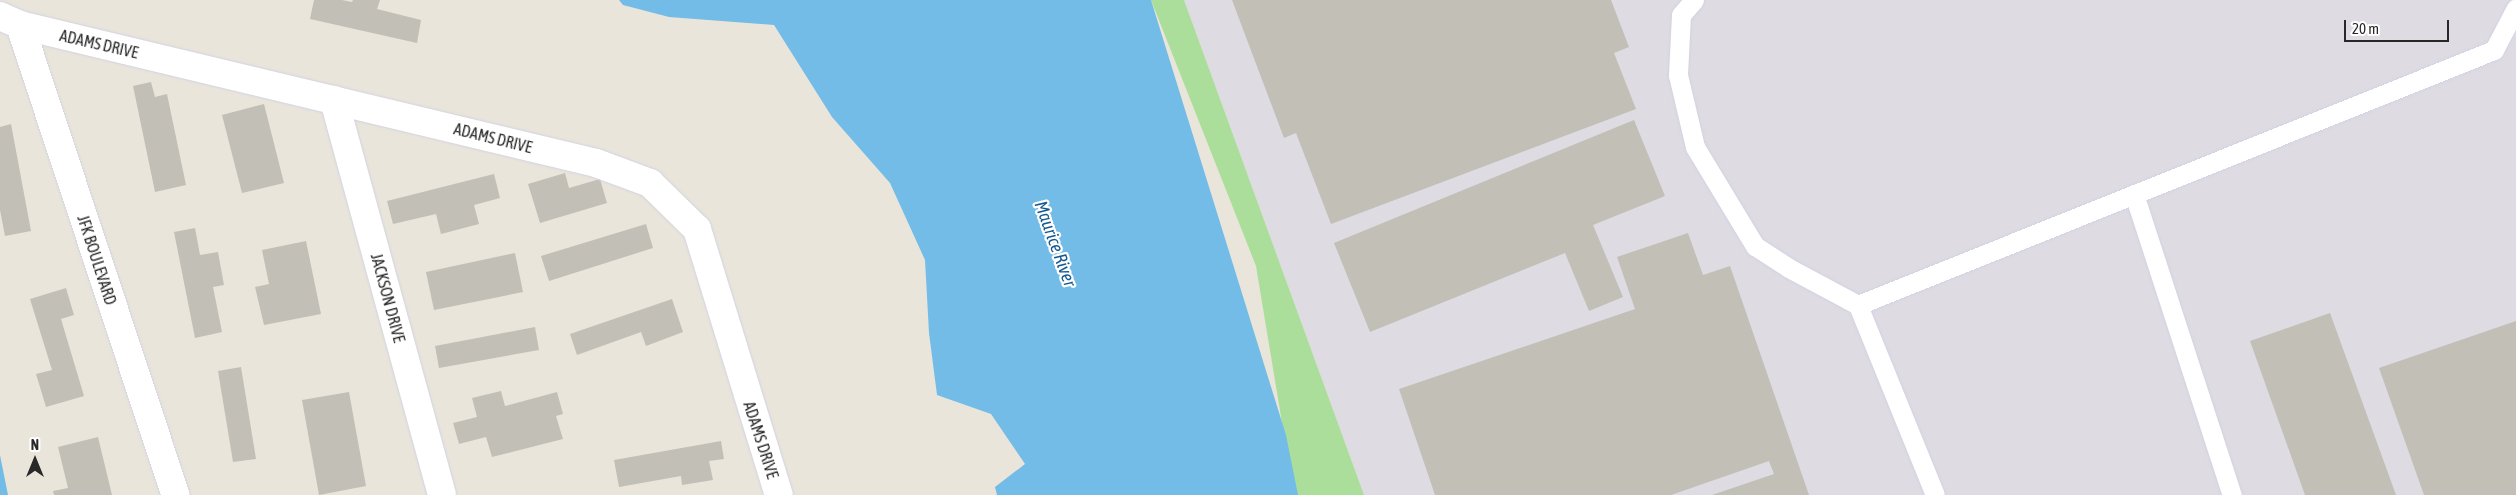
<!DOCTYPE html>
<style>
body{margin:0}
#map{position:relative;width:2516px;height:495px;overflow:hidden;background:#eae5db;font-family:"Asap Condensed",sans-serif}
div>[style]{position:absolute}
.industrial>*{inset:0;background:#dedbe3}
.green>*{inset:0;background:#aade9a}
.water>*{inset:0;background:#73bce7}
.building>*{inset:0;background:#c2bfb7}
.roads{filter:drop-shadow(0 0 1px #d0d2e1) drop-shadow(0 0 1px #d0d2e1)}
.lane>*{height:19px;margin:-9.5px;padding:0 9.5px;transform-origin:9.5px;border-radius:9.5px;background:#fff}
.street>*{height:28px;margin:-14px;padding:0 14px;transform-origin:14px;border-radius:14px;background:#fff}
span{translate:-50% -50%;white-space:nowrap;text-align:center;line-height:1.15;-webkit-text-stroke:4.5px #fff;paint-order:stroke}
.street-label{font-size:16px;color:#282828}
.water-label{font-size:18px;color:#155990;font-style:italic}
.north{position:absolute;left:10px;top:435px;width:50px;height:50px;-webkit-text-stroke:4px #fff;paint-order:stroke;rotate:0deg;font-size:14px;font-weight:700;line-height:20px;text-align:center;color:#282828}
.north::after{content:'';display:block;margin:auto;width:18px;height:22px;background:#282828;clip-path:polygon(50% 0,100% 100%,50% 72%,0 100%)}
.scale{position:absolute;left:2344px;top:20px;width:105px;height:22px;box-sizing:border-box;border:2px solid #282828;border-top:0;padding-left:6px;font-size:15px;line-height:18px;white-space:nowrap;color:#282828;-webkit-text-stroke:4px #fff;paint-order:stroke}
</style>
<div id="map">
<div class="industrial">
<i style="clip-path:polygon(1184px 0,2516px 0,2516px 495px,1364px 495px)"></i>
</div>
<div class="green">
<i style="clip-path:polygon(1151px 0,1184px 0,1364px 495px,1294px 495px,1256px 266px)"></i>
</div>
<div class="water">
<i style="clip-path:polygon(619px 0,1151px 0,1286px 435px,1298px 495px,997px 495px,995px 487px,1025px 464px,991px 414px,937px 395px,929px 333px,925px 260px,890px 183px,832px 117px,774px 25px,669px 17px,623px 5px)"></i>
<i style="clip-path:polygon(0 455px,8px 495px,0 495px)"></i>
</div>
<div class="building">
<i style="clip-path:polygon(314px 0,342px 0,352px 2px,353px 0,380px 0,377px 9px,421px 20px,417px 43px,310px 19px)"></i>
<i style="clip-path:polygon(1232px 0,1611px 0,1629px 47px,1614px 53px,1636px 109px,1331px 224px,1296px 133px,1284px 138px)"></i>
<i style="clip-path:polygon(151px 82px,155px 97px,167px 94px,186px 185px,155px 192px,133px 86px)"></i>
<i style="clip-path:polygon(264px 104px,284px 183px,242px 193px,222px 115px)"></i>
<i style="clip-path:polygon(1634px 120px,1665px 196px,1593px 225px,1623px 297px,1589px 311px,1565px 253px,1370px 332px,1334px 243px)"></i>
<i style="clip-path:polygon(11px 124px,31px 231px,5px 236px,0 210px,0 127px)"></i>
<i style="clip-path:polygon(565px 173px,569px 188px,600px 179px,607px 203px,540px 223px,528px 184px)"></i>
<i style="clip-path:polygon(494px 174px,500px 198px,474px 205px,479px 224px,441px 234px,436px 214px,393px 224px,387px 201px)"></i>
<i style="clip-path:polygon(646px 224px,653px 248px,549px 281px,541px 256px)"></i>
<i style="clip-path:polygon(195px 228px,200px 255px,218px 252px,224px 285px,213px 287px,222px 332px,195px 338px,174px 232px)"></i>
<i style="clip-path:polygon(1688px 233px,1703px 275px,1730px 266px,1809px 495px,1712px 495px,1774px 474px,1769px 461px,1671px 495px,1435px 495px,1399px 389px,1635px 309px,1617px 257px)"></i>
<i style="clip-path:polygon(306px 241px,321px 314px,264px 325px,255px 287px,269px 284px,262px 250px)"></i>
<i style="clip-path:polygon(515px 253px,523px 292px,434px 310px,426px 272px)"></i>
<i style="clip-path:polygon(66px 288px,74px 315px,61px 319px,84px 396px,46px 407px,36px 374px,52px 370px,30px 299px)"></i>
<i style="clip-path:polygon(672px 299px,683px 332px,646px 346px,641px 332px,577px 355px,570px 334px)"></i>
<i style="clip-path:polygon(2330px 313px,2396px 495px,2305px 495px,2250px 341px)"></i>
<i style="clip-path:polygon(2516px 321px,2516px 495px,2424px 495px,2379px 368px)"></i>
<i style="clip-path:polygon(535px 327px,539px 350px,439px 368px,435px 346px)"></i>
<i style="clip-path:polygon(241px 367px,256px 459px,233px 462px,218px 371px)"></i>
<i style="clip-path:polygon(501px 391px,505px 406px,557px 392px,563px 414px,556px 416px,563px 439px,492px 457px,486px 437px,459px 444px,453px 423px,477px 417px,472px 398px)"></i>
<i style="clip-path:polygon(349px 392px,366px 486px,319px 495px,302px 400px)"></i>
<i style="clip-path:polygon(98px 437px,112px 495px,54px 495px,53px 491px,68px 488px,58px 447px)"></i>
<i style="clip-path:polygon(721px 441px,724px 459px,709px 461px,713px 480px,682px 485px,681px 476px,619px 487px,614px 460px)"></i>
</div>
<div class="roads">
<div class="lane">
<i style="left:1694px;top:0;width:20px;rotate:131deg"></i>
<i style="left:1681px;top:15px;width:60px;rotate:92.9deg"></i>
<i style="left:1678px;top:75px;width:74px;rotate:76.7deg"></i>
<i style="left:1695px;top:147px;width:116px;rotate:58.8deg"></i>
<i style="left:1755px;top:246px;width:40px;rotate:32.9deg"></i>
<i style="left:1789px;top:268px;width:78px;rotate:28.2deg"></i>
<i style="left:2134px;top:194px;width:317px;rotate:72deg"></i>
<i style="left:1935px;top:495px;width:205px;rotate:-112.1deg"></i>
<i style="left:1858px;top:305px;width:685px;rotate:-21.85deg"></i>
<i style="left:2494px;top:50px;width:47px;rotate:-62.4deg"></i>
</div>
<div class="street">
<i style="left:0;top:16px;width:22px;rotate:24deg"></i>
<i style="left:20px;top:25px;width:592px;rotate:13.47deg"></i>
<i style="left:596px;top:163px;width:58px;rotate:20.3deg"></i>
<i style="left:650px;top:183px;width:66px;rotate:44.4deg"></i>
<i style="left:697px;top:229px;width:278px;rotate:72.9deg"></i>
<i style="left:20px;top:25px;width:495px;rotate:71.7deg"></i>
<i style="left:334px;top:100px;width:409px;rotate:74.7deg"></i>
</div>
</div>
<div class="street-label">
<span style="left:99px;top:44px;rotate:13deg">ADAMS DRIVE</span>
<span style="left:493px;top:138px;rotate:14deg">ADAMS DRIVE</span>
<span style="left:97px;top:260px;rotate:72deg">JFK BOULEVARD</span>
<span style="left:388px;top:298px;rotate:75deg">JACKSON DRIVE</span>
<span style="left:761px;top:440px;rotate:72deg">ADAMS DRIVE</span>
</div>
<div class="water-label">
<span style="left:1055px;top:244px;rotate:70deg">Maurice River</span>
</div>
<div class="north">N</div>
<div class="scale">20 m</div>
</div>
